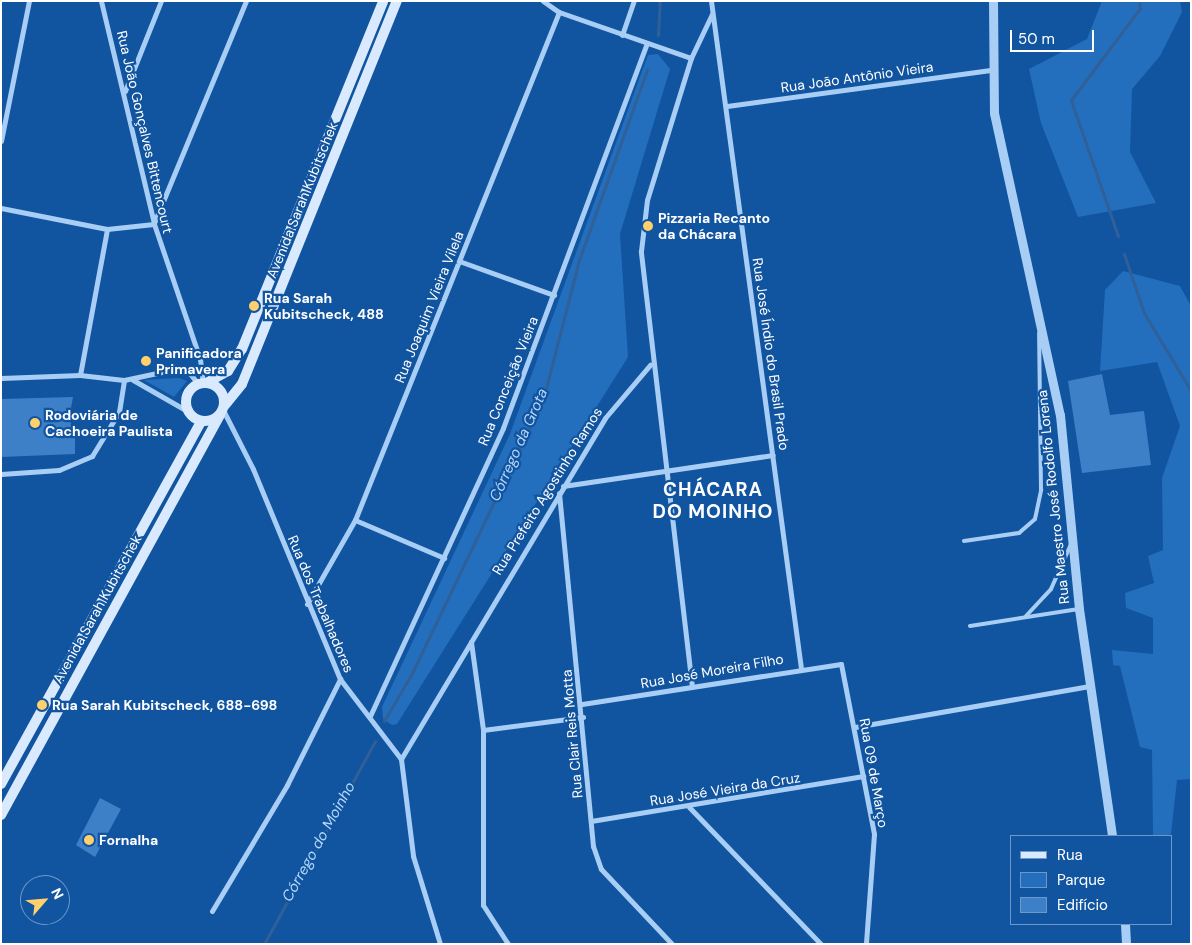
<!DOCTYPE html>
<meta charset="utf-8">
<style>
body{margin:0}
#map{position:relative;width:1192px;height:945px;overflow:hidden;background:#1154a0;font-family:"DM Sans",sans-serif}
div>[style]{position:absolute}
.green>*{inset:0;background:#236fbe}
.stream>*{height:3px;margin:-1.5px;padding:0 1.5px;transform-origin:1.5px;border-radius:1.5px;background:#306097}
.building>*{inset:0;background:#3e80c8}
.service>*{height:4px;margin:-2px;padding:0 2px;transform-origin:2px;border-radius:2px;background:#a8cef5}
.minor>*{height:5px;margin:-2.5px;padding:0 2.5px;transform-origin:2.5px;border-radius:2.5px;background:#a8cef5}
.tertiary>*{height:9px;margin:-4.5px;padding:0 4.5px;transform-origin:4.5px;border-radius:4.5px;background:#a8cef5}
.secondary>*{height:10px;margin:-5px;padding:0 5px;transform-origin:5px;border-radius:5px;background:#d9eafe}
.secondary>.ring{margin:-5px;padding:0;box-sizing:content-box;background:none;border:10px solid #d9eafe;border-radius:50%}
.dots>*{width:14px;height:14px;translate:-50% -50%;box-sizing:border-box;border:2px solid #1154a0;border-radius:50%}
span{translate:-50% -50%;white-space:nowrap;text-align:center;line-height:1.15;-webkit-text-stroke:4.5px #1154a0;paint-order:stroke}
.street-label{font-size:14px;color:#fff}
.poi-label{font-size:14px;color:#fff;font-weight:700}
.left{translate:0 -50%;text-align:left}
.water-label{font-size:15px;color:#b5d7fb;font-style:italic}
.district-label{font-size:19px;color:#fff;font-weight:700;letter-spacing:1px}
.frame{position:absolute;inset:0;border:2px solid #fff;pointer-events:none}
.legend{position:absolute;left:1010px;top:835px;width:162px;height:90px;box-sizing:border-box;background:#1154a0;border:1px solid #7098c6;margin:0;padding:6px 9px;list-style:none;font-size:15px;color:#fff}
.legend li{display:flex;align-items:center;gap:10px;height:25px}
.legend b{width:25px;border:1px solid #7098c6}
.north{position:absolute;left:20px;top:875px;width:50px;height:50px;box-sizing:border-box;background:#1154a0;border:1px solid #7098c6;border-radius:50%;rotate:63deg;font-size:14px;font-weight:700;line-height:20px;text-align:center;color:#fff}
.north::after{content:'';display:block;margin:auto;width:18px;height:22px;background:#ffd06c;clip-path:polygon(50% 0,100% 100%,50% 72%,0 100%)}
.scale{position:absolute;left:1010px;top:30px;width:84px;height:22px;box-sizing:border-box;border:2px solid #fff;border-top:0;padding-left:6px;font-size:15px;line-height:18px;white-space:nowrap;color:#fff;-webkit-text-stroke:4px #1154a0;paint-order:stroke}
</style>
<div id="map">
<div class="green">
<i style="clip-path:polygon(1102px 1px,1180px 1px,1182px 12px,1160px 56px,1132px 89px,1130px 152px,1156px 203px,1078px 217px,1041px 123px,1029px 69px,1087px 39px)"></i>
<i style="clip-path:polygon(658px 54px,670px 69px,620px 234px,628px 357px,397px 724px,392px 725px,383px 719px,382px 707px,510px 434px,648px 55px)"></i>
<i style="clip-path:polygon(1123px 271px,1180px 286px,1191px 306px,1191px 779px,1177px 780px,1171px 834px,1167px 836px,1153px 836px,1152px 750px,1140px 747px,1120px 666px,1113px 665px,1112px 650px,1153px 654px,1153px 618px,1126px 608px,1125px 593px,1154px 583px,1148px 556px,1163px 550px,1162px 478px,1180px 426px,1157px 362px,1100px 371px,1105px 290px)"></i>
<i style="clip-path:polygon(179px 378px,187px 381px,174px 397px,144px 380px)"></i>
</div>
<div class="stream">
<i style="left:658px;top:35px;width:34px;rotate:-87deg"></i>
<i style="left:1118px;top:236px;width:144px;rotate:-109.1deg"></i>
<i style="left:1071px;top:100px;width:115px;rotate:-53.1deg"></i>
<i style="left:1140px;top:8px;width:7px;rotate:-98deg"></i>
<i style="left:1124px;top:254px;width:62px;rotate:71.3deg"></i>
<i style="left:1144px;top:313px;width:91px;rotate:58.9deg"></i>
<i style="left:384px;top:721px;width:56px;rotate:-59.7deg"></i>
<i style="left:412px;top:673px;width:303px;rotate:-64.4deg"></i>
<i style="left:543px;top:400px;width:145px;rotate:-75.6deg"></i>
<i style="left:579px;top:260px;width:202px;rotate:-70.3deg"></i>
<i style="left:264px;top:944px;width:231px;rotate:-61.3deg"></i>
</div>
<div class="building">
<i style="clip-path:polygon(1102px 374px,1110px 415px,1144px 411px,1151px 465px,1082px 473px,1068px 381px)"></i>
<i style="clip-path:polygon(73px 397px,69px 419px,75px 431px,75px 454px,1px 457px,1px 399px)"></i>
<i style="clip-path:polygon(100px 798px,121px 809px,95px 857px,76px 845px)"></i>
</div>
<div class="service">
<i style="left:964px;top:541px;width:56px;rotate:-8.3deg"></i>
<i style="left:1019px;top:533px;width:21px;rotate:-41deg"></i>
<i style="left:1035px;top:519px;width:30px;rotate:-78deg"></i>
<i style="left:1041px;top:490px;width:157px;rotate:-90.7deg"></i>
<i style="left:1026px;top:616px;width:37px;rotate:-47deg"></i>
<i style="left:1051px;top:589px;width:49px;rotate:-66deg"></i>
<i style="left:970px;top:626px;width:110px;rotate:-8.9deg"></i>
</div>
<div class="minor">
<i style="left:101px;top:1px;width:229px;rotate:76.6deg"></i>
<i style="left:154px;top:224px;width:143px;rotate:71.2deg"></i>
<i style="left:200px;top:359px;width:23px;rotate:83deg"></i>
<i style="left:543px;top:1px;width:19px;rotate:35deg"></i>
<i style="left:559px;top:12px;width:140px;rotate:19.2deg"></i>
<i style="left:711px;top:1px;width:673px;rotate:82.32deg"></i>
<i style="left:622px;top:35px;width:36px;rotate:-71deg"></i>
<i style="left:125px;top:91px;width:97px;rotate:-68.2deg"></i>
<i style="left:727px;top:106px;width:266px;rotate:-7.8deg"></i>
<i style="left:1px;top:141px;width:143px;rotate:-78.7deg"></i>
<i style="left:1px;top:208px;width:108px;rotate:11.2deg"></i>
<i style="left:107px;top:229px;width:47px;rotate:-6.1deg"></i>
<i style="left:154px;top:223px;width:240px;rotate:-67.5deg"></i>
<i style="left:459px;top:261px;width:101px;rotate:19.7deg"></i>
<i style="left:80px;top:375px;width:148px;rotate:-79.5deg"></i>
<i style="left:1px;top:378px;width:79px;rotate:-2.2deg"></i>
<i style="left:80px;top:375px;width:44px;rotate:6.5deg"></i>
<i style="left:124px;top:380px;width:53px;rotate:-11.9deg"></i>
<i style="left:176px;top:369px;width:12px;rotate:9deg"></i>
<i style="left:188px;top:371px;width:16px;rotate:52deg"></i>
<i style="left:133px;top:380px;width:64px;rotate:29.7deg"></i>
<i style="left:223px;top:410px;width:66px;rotate:63deg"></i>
<i style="left:253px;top:469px;width:227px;rotate:67.5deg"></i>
<i style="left:340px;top:679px;width:101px;rotate:52.7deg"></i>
<i style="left:401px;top:759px;width:98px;rotate:82.9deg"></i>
<i style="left:413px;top:856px;width:92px;rotate:72.9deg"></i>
<i style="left:1px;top:474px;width:58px;rotate:-3.9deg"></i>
<i style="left:59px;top:470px;width:36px;rotate:-23deg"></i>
<i style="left:92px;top:456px;width:52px;rotate:-58.5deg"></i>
<i style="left:119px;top:412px;width:32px;rotate:-81deg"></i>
<i style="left:563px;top:486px;width:212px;rotate:-8.4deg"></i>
<i style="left:559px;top:493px;width:355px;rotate:84.5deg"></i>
<i style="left:593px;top:846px;width:24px;rotate:71deg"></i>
<i style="left:601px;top:869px;width:103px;rotate:46.6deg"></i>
<i style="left:355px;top:520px;width:97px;rotate:23.1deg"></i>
<i style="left:307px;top:604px;width:97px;rotate:-60.3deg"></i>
<i style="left:355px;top:520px;width:547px;rotate:-68.12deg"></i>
<i style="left:471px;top:642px;width:89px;rotate:82.2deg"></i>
<i style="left:483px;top:730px;width:175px;rotate:90deg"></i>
<i style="left:483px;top:905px;width:46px;rotate:57.3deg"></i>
<i style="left:692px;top:687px;width:439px;rotate:-96.7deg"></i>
<i style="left:641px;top:251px;width:51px;rotate:-83.3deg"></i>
<i style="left:647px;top:200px;width:149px;rotate:-72.8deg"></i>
<i style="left:691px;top:58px;width:49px;rotate:-64.5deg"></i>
<i style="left:582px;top:704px;width:262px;rotate:-8.8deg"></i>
<i style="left:841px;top:664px;width:173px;rotate:79deg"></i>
<i style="left:874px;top:834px;width:110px;rotate:94.2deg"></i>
<i style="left:370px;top:716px;width:317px;rotate:-65.2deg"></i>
<i style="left:503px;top:428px;width:409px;rotate:-69.5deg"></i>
<i style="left:855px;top:727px;width:238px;rotate:-9.9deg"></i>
<i style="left:483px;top:730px;width:101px;rotate:-7.4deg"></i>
<i style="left:401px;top:759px;width:397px;rotate:-59.1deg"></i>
<i style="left:605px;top:418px;width:70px;rotate:-49.7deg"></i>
<i style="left:689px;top:807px;width:190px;rotate:46.1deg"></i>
<i style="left:591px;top:821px;width:276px;rotate:-9.4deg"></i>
<i style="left:212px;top:911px;width:147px;rotate:-59.2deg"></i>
<i style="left:287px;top:785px;width:119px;rotate:-63.4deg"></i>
</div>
<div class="tertiary">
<i style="left:993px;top:1px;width:112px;rotate:89.5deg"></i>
<i style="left:994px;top:113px;width:309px;rotate:77.7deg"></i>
<i style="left:1060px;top:415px;width:195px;rotate:84.4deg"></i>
<i style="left:1079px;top:609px;width:229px;rotate:81.7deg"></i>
<i style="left:1125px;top:924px;width:20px;rotate:87deg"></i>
</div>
<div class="secondary">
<i style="left:208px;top:382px;width:23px;rotate:-29deg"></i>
<i style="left:228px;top:371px;width:26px;rotate:-58deg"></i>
<i style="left:242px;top:349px;width:375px;rotate:-67.9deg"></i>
<i class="ring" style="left:186px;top:383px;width:28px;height:28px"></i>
<i style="left:225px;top:405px;width:27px;rotate:-51deg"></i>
<i style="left:242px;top:384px;width:413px;rotate:-68deg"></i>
<i style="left:1px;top:784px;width:414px;rotate:-61.1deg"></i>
<i style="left:1px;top:815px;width:455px;rotate:-61.3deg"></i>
</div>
<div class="dots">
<i style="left:648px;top:226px;background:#ffd06c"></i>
<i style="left:254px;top:306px;background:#ffd06c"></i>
<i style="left:146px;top:361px;background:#ffd06c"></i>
<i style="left:35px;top:423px;background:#ffd06c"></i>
<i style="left:42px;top:705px;background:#ffd06c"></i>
<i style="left:89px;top:840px;background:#ffd06c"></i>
</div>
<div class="street-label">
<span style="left:857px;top:77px;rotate:-8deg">Rua João Antônio Vieira</span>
<span style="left:145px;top:132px;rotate:77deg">Rua João Gonçalves Bittencourt</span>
<span style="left:302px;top:200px;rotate:-68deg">Avenida Sarah Kubitschek</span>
<span style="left:429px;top:307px;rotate:-68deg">Rua Joaquim Vieira Vilela</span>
<span style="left:771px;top:354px;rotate:82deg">Rua José Índio do Brasil Prado</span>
<span style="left:508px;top:381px;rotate:-68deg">Rua Conceição Vieira</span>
<span style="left:547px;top:491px;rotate:-58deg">Rua Prefeito Agostinho Ramos</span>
<span style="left:1053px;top:497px;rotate:-96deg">Rua Maestro José Rodolfo Lorena</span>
<span style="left:321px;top:604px;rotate:67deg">Rua dos Trabalhadores</span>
<span style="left:97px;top:609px;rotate:-61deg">Avenida Sarah Kubitschek</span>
<span style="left:712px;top:671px;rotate:-10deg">Rua José Moreira Filho</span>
<span style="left:572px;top:734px;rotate:-95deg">Rua Clair Reis Motta</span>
<span style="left:874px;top:773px;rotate:80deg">Rua 09 de Março</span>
<span style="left:725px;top:789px;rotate:-9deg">Rua José Vieira da Cruz</span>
</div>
<div class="poi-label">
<span class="left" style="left:658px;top:226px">Pizzaria Recanto<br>da Chácara</span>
<span class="left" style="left:264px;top:306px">Rua Sarah<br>Kubitscheck, 488</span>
<span class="left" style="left:156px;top:361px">Panificadora<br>Primavera</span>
<span class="left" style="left:45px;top:423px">Rodoviária de<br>Cachoeira Paulista</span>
<span class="left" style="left:52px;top:705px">Rua Sarah Kubitscheck, 688-698</span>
<span class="left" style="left:99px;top:840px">Fornalha</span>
</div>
<div class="water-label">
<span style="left:519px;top:445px;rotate:-66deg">Córrego da Grota</span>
<span style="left:319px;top:842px;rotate:-61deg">Córrego do Moinho</span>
</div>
<div class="district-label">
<span style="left:713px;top:501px">CHÁCARA<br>DO MOINHO</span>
</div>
<div class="frame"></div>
<ul class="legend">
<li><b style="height:6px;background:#d9eafe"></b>Rua</li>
<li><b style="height:14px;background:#236fbe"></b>Parque</li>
<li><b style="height:14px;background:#3e80c8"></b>Edifício</li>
</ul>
<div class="north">N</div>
<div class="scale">50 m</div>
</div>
